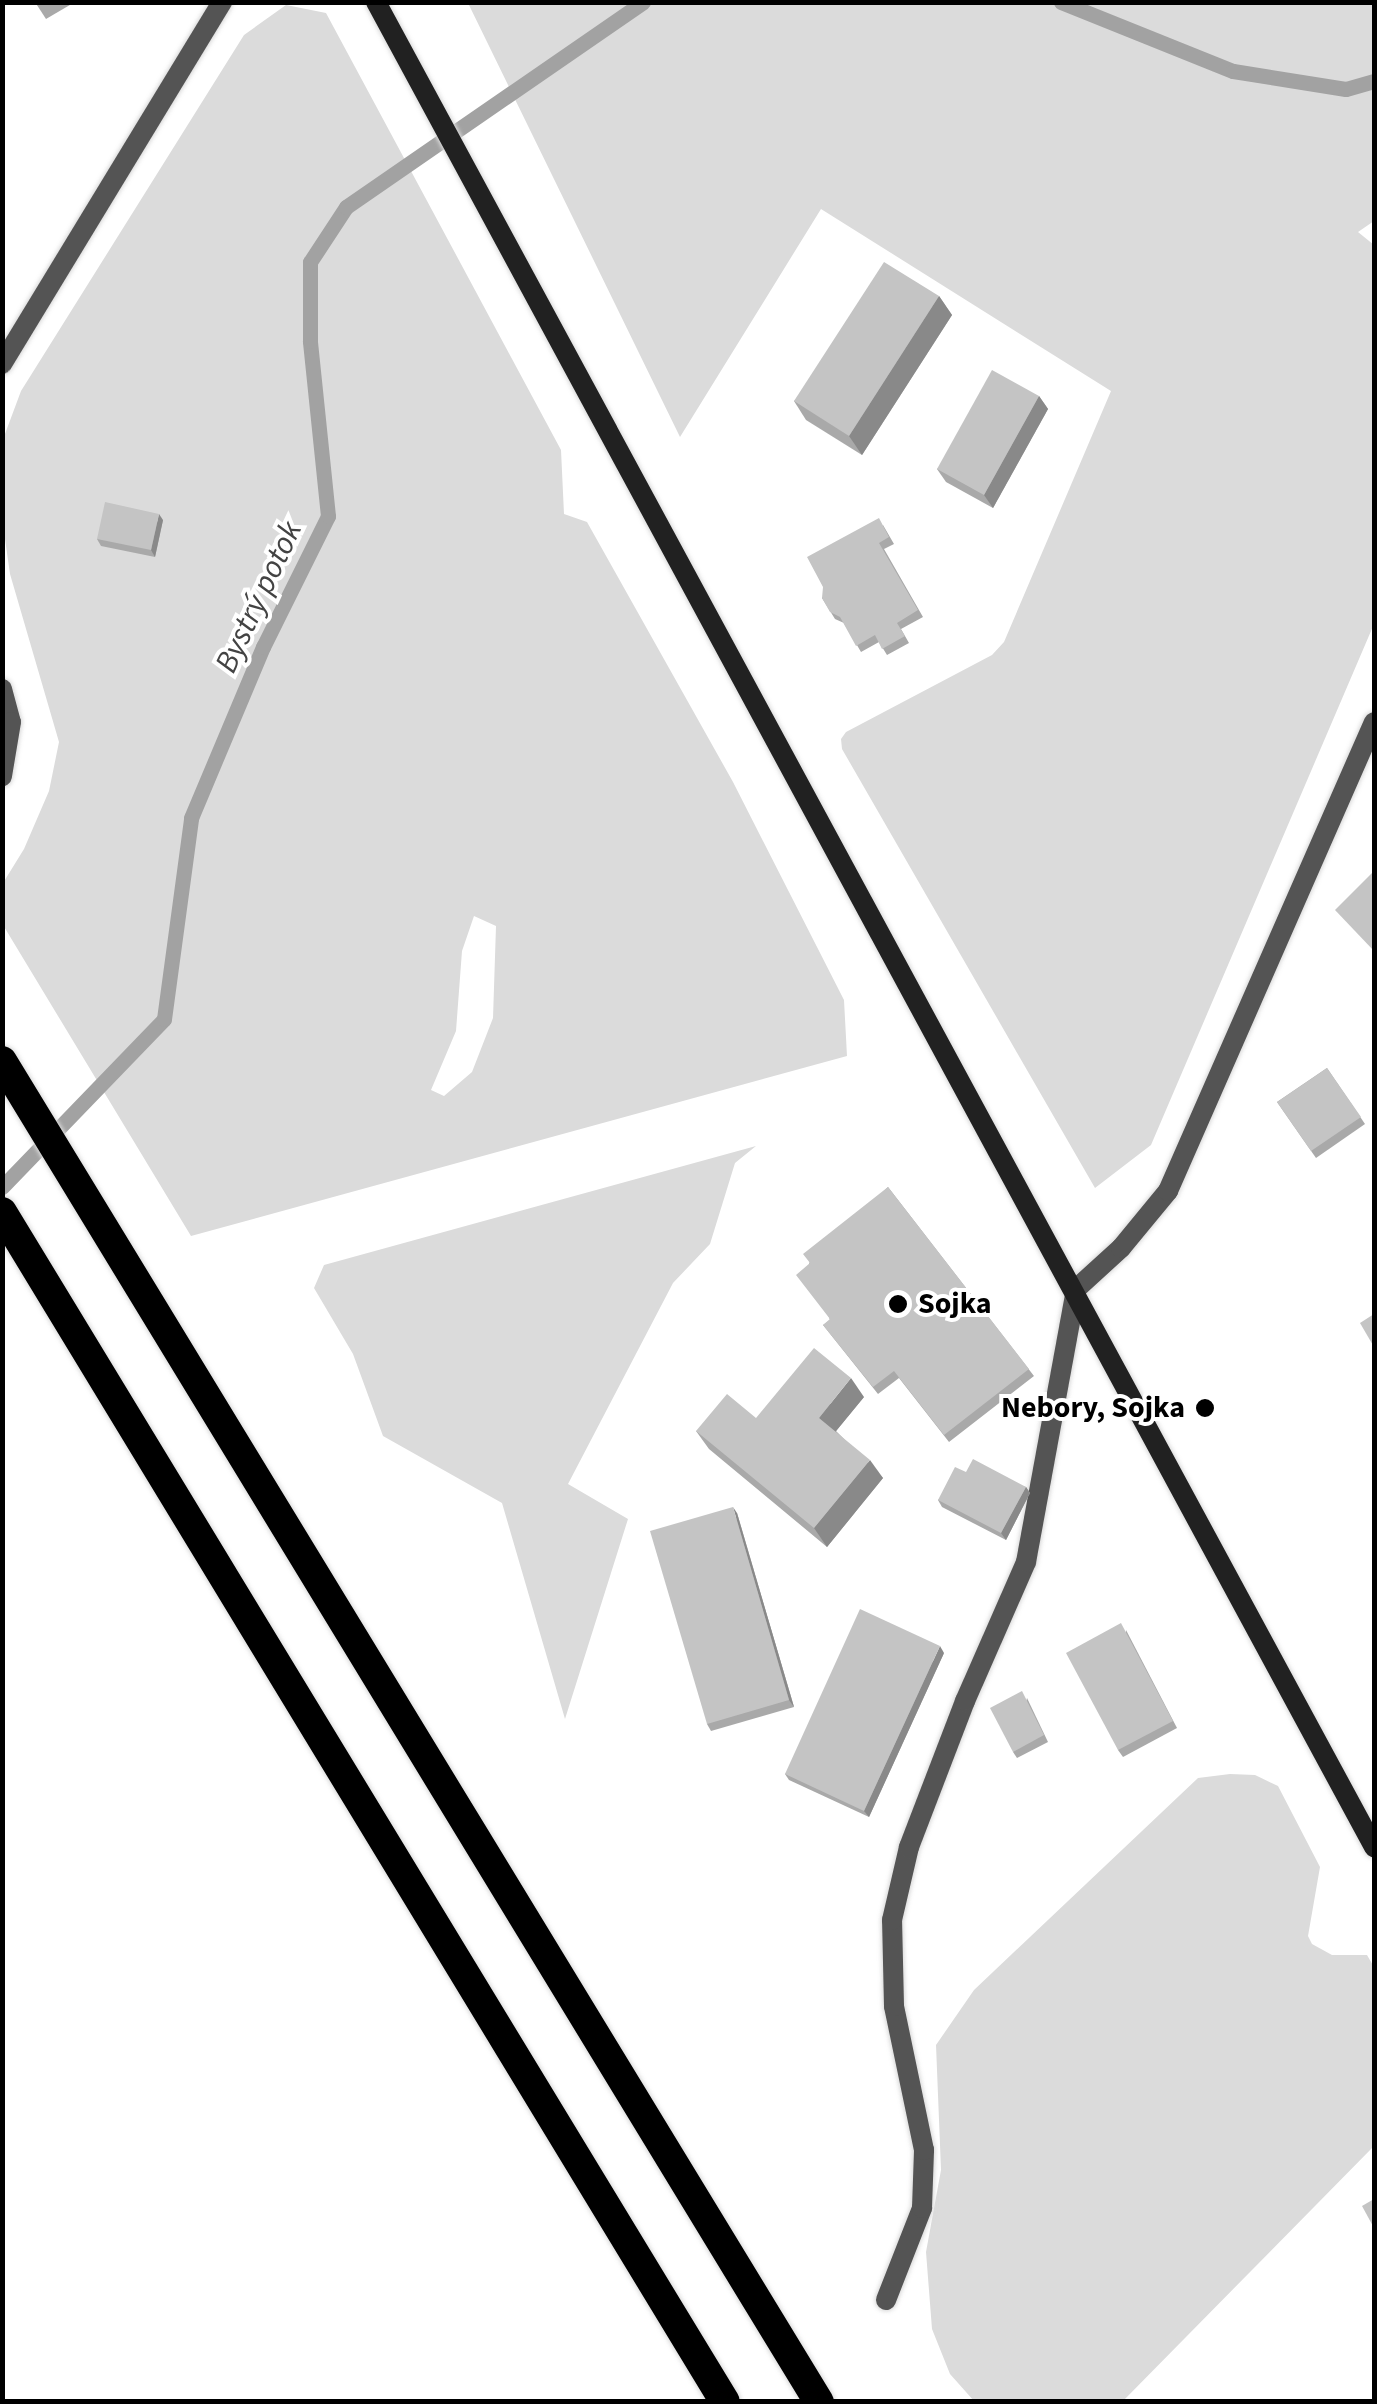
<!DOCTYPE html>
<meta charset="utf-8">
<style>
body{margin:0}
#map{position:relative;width:1377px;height:2404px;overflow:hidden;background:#fff;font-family:"Source Sans 3",sans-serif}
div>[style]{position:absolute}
.green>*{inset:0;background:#dbdbdb}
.stream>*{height:15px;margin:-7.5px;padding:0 7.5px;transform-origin:7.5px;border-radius:7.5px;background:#a2a2a2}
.roads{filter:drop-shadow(0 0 2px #dbdbdb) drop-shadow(0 0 2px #dbdbdb)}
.lane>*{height:20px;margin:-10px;padding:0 10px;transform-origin:10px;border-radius:10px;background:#545454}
.street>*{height:20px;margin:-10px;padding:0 10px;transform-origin:10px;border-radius:10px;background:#545454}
.secondary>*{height:20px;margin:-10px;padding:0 10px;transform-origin:10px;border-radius:10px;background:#212121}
.highway>*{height:30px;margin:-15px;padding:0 15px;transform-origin:15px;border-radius:15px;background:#000}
.wall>*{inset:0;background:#a9a9a9}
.shaded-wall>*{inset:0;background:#898989}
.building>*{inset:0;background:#c4c4c4}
.dots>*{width:28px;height:28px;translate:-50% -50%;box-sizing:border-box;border:5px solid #fff;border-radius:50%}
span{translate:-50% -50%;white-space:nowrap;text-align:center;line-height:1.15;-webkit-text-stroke:8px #fff;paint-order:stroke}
.poi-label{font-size:30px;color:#000;font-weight:700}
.left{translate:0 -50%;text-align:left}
.right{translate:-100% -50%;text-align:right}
.water-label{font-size:32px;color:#434343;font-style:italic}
.frame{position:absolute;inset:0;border:5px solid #000;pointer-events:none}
</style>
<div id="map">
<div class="green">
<i style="clip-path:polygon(468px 3px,1374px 3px,1374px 221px,1358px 232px,1374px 245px,1374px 624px,1151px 1145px,1095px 1188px,842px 749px,841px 739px,846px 732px,992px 655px,1004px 642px,1111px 391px,821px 209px,680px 437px)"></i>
<i style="clip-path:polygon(evenodd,286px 5px,326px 13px,561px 450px,564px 514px,587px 522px,733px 782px,844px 1000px,847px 1056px,191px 1236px,3px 925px,3px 883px,24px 849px,49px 791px,59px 742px,10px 574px,2px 518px,2px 442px,21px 391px,244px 35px,286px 5px,474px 916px,496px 926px,493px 1018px,472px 1072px,444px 1096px,431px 1090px,456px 1031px,462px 951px,474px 916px)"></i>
<i style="clip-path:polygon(756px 1146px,735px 1163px,710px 1244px,673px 1283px,568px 1484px,628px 1519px,565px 1719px,502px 1503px,383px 1436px,353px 1354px,314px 1288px,324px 1265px)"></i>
<i style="clip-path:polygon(1230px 1774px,1255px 1775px,1278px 1786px,1320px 1867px,1308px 1936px,1312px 1944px,1332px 1955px,1367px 1955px,1374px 1967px,1374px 2146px,1123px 2401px,974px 2401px,950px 2374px,932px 2329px,926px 2252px,941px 2170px,936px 2045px,974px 1990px,1198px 1778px)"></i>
</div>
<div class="stream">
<i style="left:1061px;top:2px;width:185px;rotate:21.9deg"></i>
<i style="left:1233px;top:71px;width:114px;rotate:9.1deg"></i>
<i style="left:1346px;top:89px;width:29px;rotate:-16deg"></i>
<i style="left:2px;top:1187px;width:233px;rotate:-46deg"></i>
<i style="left:164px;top:1019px;width:203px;rotate:-82.3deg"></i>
<i style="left:191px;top:818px;width:186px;rotate:-67.2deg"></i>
<i style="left:263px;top:647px;width:146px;rotate:-63.6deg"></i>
<i style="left:328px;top:516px;width:176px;rotate:-95.9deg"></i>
<i style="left:310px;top:341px;width:79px;rotate:-90deg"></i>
<i style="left:310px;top:262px;width:66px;rotate:-56.8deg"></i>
<i style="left:346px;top:207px;width:361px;rotate:-34.6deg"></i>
</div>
<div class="roads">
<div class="lane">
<i style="left:886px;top:2300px;width:99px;rotate:-68.6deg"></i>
<i style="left:922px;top:2208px;width:58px;rotate:-88deg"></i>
<i style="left:924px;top:2150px;width:147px;rotate:-101.8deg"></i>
<i style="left:894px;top:2006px;width:86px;rotate:-91.3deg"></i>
<i style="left:892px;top:1920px;width:75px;rotate:-76.9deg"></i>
<i style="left:909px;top:1847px;width:156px;rotate:-69deg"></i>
<i style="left:965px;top:1701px;width:152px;rotate:-66.3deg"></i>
<i style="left:1026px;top:1562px;width:278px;rotate:-79.6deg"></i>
</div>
<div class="street">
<i style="left:2px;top:364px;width:424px;rotate:-58.7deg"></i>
<i style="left:2px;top:689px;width:34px;rotate:75deg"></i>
<i style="left:11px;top:722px;width:55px;rotate:99.5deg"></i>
<i style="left:1076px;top:1289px;width:61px;rotate:-42.3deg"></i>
<i style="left:1121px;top:1248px;width:74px;rotate:-50.5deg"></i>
<i style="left:1168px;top:1191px;width:512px;rotate:-66.29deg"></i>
</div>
<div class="secondary">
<i style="left:376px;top:2px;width:2098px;rotate:61.59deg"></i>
</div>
<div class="highway">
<i style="left:2px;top:1061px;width:1570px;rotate:58.65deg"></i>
<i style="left:2px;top:1212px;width:1392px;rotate:58.72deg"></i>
</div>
</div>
<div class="wall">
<i style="clip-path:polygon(35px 2px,75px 2px,46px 19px)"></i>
<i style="clip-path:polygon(939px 296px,952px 315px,862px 455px,806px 420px,794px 401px)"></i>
<i style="clip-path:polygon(1039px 396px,1048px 409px,993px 508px,946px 482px,937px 469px)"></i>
<i style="clip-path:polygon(163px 520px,155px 557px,101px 546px,97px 539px)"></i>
<i style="clip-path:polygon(883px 525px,894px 544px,884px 549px,923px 617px,901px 629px,909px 643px,887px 655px,879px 642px,861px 652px,844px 623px,835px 619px,822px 598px)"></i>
<i style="clip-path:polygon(1327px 1068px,1365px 1124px,1316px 1158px,1277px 1102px)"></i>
<i style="clip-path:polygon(888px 1187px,1034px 1376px,949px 1442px,899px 1378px,878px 1394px,823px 1325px,830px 1320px,809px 1263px)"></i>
<i style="clip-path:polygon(864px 1397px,836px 1431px,883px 1478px,827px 1547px,709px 1449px,696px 1431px)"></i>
<i style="clip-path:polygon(966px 1472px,1026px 1487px,1030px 1493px,1006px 1540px,942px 1507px,938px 1500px)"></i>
<i style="clip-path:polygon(737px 1513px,794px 1707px,711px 1731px,707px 1724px)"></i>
<i style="clip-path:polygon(1126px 1630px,1177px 1728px,1123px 1757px,1118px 1750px)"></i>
<i style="clip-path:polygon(944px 1653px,869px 1817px,789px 1780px,785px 1774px)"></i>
<i style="clip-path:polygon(1027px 1698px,1048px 1742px,1017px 1758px,1013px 1752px)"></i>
</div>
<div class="shaded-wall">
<i style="clip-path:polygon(939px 296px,952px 315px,862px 455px,849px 436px)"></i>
<i style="clip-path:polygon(1039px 396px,1048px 409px,993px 508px,984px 495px)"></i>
<i style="clip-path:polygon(159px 514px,163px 520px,155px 557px,151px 550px)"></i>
<i style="clip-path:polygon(851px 1378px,864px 1397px,832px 1436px,819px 1418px)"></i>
<i style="clip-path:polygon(870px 1460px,883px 1478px,827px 1547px,814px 1528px)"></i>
<i style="clip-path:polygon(1026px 1487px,1030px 1493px,1006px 1540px,1001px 1533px)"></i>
<i style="clip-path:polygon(733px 1507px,737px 1513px,794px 1707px,789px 1700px)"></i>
<i style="clip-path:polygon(940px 1646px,944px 1653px,869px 1817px,864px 1811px)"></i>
</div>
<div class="building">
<i style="clip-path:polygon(884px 262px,939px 296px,849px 436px,794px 401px)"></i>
<i style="clip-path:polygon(992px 370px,1039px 396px,984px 495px,937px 469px)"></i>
<i style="clip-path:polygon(105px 502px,159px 514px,151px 550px,97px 539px)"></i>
<i style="clip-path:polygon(879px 518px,889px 537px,879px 543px,918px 610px,897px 623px,905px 636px,882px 649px,875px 635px,856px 646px,840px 617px,830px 612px,822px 598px,823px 587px,807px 557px)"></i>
<i style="clip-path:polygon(1374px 871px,1374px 951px,1335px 910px)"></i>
<i style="clip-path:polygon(1327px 1068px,1361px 1117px,1311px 1151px,1277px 1102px)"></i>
<i style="clip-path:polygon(888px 1187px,1029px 1369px,944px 1435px,894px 1371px,873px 1387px,823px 1325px,830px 1319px,796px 1275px,810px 1263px,803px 1254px)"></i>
<i style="clip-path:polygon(1374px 1314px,1374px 1347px,1360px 1323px)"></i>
<i style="clip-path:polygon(814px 1348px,851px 1378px,819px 1418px,870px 1460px,814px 1528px,696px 1431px,727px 1394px,756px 1418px)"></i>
<i style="clip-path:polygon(973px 1459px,1026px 1487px,1001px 1533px,938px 1500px,955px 1467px,966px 1472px)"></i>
<i style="clip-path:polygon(733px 1507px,789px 1700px,707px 1724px,650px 1531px)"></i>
<i style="clip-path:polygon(860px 1609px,940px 1646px,864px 1811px,785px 1774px)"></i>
<i style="clip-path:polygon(1121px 1623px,1173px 1721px,1118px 1750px,1066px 1653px)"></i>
<i style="clip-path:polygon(1022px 1691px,1044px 1735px,1013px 1752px,990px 1708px)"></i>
<i style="clip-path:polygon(1374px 2199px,1374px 2228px,1362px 2206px)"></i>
</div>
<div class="dots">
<i style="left:898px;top:1304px;background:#000"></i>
<i style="left:1205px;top:1408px;background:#000"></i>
</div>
<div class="poi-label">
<span class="left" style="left:918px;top:1304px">Sojka</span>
<span class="right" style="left:1185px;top:1408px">Nebory, Sojka</span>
</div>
<div class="water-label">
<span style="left:259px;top:597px;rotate:-65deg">Bystrý potok</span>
</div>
<div class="frame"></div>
</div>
